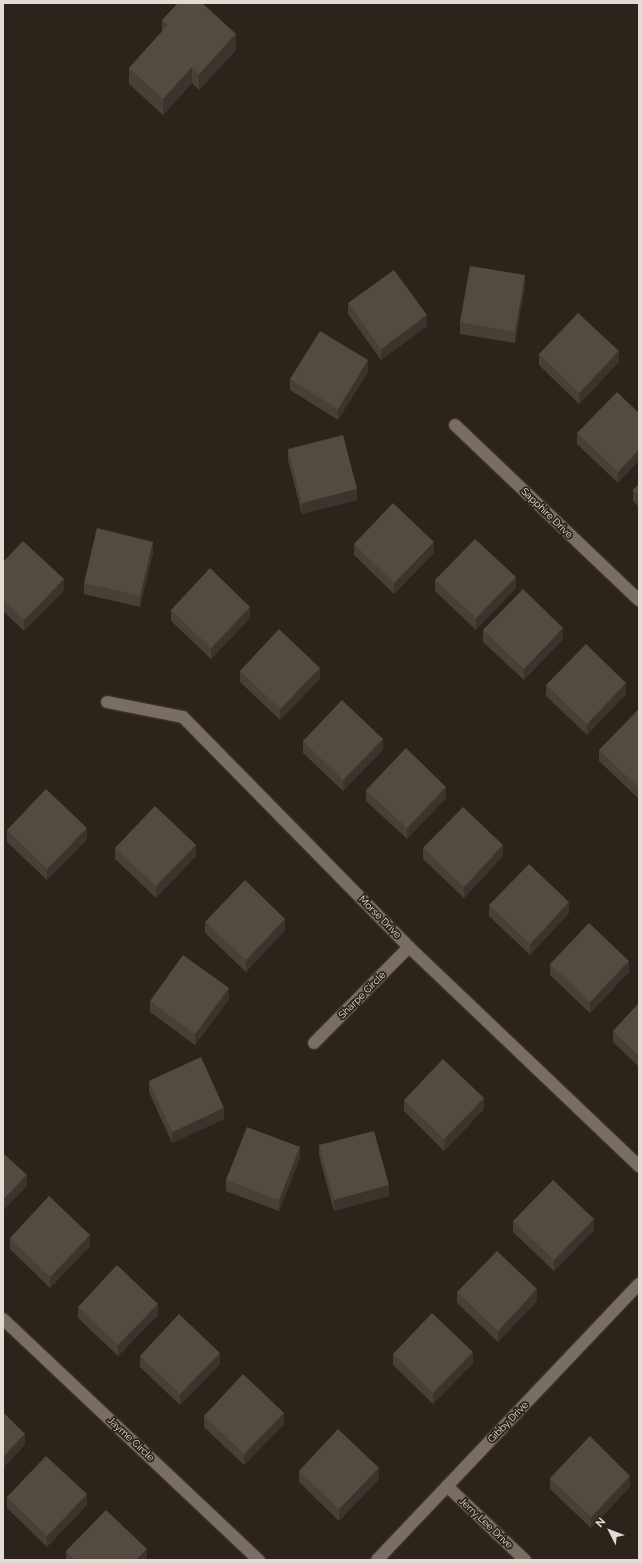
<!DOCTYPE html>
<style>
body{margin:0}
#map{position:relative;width:642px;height:1563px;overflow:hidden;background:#2c231a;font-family:Raleway,sans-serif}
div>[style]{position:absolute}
.roads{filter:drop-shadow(0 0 1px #453e37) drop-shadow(0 0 1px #453e37)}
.street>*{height:12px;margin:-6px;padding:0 6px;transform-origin:6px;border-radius:6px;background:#786e63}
.wall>*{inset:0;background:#474037}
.shaded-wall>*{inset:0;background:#3a342d}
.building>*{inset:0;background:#534a40}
span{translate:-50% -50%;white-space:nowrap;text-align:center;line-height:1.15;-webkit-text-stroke:3.5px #2c231a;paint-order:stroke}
.street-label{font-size:10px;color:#e2dcd6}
.frame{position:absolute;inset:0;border:4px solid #e2dcd6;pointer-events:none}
.north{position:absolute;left:590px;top:1511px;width:40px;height:40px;-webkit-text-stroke:3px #2c231a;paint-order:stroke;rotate:312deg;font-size:11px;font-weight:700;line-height:16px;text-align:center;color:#e2dcd6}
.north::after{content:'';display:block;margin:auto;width:14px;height:18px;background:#e2dcd6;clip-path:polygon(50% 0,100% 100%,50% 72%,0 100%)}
</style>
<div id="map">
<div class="roads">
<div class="street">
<i style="left:455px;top:425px;width:254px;rotate:43.6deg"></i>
<i style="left:107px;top:702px;width:77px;rotate:11.2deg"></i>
<i style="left:183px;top:717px;width:322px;rotate:45.5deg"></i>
<i style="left:409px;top:947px;width:318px;rotate:43.6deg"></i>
<i style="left:314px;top:1043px;width:135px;rotate:-45.3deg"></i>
<i style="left:3px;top:1319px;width:352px;rotate:43.3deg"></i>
<i style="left:447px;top:1486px;width:108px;rotate:43.5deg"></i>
<i style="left:377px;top:1560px;width:381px;rotate:-46.5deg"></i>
</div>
</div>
<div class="wall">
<i style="clip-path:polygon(162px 20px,236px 50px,199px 90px,192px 83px,163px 115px,129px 84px,129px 68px,162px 31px)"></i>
<i style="clip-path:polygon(525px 286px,515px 343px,460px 334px,460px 322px)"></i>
<i style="clip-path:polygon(348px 303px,427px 326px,381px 360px,348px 314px)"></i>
<i style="clip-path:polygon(539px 354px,619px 362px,579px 404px,539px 365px)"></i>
<i style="clip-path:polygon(368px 372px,338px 420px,290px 390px,290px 379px)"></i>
<i style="clip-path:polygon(639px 413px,618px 483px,577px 444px,577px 433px)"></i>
<i style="clip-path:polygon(288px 449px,357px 500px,302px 514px,288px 460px)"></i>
<i style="clip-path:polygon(639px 484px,639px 507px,633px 501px,633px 490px)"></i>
<i style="clip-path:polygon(354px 544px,434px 553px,394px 594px,354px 555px)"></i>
<i style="clip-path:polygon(153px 553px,140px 607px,84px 594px,84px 583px)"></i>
<i style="clip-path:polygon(3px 562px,64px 590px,24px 631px,3px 611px)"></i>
<i style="clip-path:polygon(435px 580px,516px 588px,476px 630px,435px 591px)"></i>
<i style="clip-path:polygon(171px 610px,250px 618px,211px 659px,171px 621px)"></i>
<i style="clip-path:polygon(483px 630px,563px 639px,524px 680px,483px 642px)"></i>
<i style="clip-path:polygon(240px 671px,320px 679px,280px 720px,240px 682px)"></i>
<i style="clip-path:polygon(546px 685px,626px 694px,587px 735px,546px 696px)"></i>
<i style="clip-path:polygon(639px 709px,639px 799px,599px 761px,599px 750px)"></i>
<i style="clip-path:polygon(303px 741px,383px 750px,343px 791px,303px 753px)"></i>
<i style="clip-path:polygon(366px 790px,446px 798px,407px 839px,366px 801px)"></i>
<i style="clip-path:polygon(7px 830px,87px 839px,47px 880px,7px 842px)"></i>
<i style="clip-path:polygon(115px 848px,196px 856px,156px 898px,115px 859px)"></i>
<i style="clip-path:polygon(423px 848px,503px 856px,464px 898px,423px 859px)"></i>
<i style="clip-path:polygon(489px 905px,569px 913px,530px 955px,489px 916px)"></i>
<i style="clip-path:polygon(205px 922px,285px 930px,246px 972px,205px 933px)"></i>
<i style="clip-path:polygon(550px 964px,629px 972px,590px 1013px,550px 975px)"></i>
<i style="clip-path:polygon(229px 999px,195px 1045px,150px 1012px,150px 1001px)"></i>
<i style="clip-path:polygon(639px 1003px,639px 1067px,613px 1042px,613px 1031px)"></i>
<i style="clip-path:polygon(149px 1081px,224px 1119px,172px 1143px,149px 1092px)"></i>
<i style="clip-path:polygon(404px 1100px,484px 1109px,444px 1151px,404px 1111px)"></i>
<i style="clip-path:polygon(319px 1145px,389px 1196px,334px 1211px,319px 1156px)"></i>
<i style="clip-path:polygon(300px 1158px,279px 1211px,226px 1191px,226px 1180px)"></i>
<i style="clip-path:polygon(513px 1221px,594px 1230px,554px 1271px,513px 1232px)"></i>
<i style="clip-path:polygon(10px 1238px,90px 1246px,50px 1288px,10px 1249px)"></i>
<i style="clip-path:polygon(457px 1292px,537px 1301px,498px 1342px,457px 1303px)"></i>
<i style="clip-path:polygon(78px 1307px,158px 1315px,118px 1356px,78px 1318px)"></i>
<i style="clip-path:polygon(393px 1354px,473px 1363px,433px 1404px,393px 1365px)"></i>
<i style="clip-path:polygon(140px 1356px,220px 1364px,180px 1405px,140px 1367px)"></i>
<i style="clip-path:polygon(204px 1416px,284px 1424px,244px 1465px,204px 1427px)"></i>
<i style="clip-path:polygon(299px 1471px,379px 1479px,339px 1521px,299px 1482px)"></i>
<i style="clip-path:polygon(550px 1478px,630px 1487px,591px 1528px,550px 1489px)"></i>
<i style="clip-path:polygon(7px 1497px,87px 1505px,47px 1547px,7px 1508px)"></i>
<i style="clip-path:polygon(66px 1551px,147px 1560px,66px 1560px)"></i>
</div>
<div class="shaded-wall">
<i style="clip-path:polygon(236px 34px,236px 50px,199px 90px,199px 74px)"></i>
<i style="clip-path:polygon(192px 67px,192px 83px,163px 115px,163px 99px)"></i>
<i style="clip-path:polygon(525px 275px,525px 286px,515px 343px,515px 332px)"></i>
<i style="clip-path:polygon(427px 315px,427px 326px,381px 360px,381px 349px)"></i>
<i style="clip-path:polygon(619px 351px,619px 362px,579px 404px,579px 393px)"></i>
<i style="clip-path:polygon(368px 360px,368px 372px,338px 420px,338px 409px)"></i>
<i style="clip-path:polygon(639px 450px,639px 461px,618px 483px,618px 472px)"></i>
<i style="clip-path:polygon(357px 489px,357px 500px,302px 514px,302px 503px)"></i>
<i style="clip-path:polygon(153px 542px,153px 553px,140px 607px,140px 596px)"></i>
<i style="clip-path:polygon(434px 542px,434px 553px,394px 594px,394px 583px)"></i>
<i style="clip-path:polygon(516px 577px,516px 588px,476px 630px,476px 618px)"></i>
<i style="clip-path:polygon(64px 579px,64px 590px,24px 631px,24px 620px)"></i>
<i style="clip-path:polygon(250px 607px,250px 618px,211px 659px,211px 648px)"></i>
<i style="clip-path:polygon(563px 628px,563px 639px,524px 680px,524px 669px)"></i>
<i style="clip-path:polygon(320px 668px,320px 679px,280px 720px,280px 709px)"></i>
<i style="clip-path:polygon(626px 683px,626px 694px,587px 735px,587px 724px)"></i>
<i style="clip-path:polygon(383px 739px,383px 750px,343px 791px,343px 780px)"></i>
<i style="clip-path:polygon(446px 787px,446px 798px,407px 839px,407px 828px)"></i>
<i style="clip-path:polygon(87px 828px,87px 839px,47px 880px,47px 869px)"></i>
<i style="clip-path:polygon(196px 845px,196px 856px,156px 898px,156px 886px)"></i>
<i style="clip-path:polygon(503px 845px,503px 856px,464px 898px,464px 887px)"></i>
<i style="clip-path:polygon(569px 902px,569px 913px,530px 955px,530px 944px)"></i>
<i style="clip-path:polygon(285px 919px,285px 930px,246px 972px,246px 960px)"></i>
<i style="clip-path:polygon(629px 961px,629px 972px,590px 1013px,590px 1002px)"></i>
<i style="clip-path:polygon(229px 988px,229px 999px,195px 1045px,195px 1034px)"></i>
<i style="clip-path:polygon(484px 1098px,484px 1109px,444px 1151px,444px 1139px)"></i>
<i style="clip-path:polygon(224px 1108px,224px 1119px,172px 1143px,172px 1132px)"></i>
<i style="clip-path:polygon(300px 1147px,300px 1158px,279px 1211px,279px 1200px)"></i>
<i style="clip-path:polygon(27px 1175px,27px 1186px,3px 1211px,3px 1200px)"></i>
<i style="clip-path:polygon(389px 1185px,389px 1196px,334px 1211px,334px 1200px)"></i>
<i style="clip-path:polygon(594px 1219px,594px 1230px,554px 1271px,554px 1260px)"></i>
<i style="clip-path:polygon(90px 1235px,90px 1246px,50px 1288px,50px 1277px)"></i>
<i style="clip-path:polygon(537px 1289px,537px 1301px,498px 1342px,498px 1331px)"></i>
<i style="clip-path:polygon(158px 1304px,158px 1315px,118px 1356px,118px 1345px)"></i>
<i style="clip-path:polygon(473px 1352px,473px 1363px,433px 1404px,433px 1393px)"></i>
<i style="clip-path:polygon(220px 1353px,220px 1364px,180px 1405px,180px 1394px)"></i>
<i style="clip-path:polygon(284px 1413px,284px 1424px,244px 1465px,244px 1454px)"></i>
<i style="clip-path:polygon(25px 1434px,25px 1445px,3px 1468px,3px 1457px)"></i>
<i style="clip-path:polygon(379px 1468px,379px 1479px,339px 1521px,339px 1509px)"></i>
<i style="clip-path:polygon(630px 1476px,630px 1487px,591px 1528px,591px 1517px)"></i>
<i style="clip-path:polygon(87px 1494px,87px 1505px,47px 1547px,47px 1536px)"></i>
<i style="clip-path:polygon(147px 1549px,147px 1560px,136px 1560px)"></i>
</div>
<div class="building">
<i style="clip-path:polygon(178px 3px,202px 3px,236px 34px,199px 74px,192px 67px,163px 99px,129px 68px,168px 25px,162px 20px)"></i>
<i style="clip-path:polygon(470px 266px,525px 275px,515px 332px,460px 322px)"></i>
<i style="clip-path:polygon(394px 270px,427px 315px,381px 349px,348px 303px)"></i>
<i style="clip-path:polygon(578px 313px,619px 351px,579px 393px,539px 354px)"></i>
<i style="clip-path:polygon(320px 331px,368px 360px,338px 409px,290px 379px)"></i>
<i style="clip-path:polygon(617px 392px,639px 413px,639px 450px,618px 472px,577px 433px)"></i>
<i style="clip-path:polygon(343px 435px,357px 489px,302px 503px,288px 449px)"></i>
<i style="clip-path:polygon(639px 484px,639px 496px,633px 490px)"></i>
<i style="clip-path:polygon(393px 503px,434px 542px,394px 583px,354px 544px)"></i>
<i style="clip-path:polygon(97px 528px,153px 542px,140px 596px,84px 583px)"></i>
<i style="clip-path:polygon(475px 539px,516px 577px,476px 618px,435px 580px)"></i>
<i style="clip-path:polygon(23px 541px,64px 579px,24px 620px,3px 600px,3px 562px)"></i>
<i style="clip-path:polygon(210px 568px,250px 607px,211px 648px,171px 610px)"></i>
<i style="clip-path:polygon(523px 589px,563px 628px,524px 669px,483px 630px)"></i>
<i style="clip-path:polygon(279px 629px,320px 668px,280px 709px,240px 671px)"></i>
<i style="clip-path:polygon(586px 644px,626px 683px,587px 724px,546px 685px)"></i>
<i style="clip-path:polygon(342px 700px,383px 739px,343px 780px,303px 741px)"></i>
<i style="clip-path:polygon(639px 709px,639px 788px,599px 750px)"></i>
<i style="clip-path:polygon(406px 748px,446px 787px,407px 828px,366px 790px)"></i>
<i style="clip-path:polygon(46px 789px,87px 828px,47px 869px,7px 830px)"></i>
<i style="clip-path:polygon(155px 806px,196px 845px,156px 886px,115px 848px)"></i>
<i style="clip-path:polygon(463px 807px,503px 845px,464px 887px,423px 848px)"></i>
<i style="clip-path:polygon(529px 864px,569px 902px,530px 944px,489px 905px)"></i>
<i style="clip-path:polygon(245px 880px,285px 919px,246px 960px,205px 922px)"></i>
<i style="clip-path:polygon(589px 923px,629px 961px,590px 1002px,550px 964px)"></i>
<i style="clip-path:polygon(183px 955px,229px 988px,195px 1034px,150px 1001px)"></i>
<i style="clip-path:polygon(639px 1003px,639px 1056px,613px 1031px)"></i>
<i style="clip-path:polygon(201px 1057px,224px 1108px,172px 1132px,149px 1081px)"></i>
<i style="clip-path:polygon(443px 1059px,484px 1098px,444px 1139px,404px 1100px)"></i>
<i style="clip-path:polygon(247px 1127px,300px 1147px,279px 1200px,226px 1180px)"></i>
<i style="clip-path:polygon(374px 1131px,389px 1185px,334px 1200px,319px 1145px)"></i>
<i style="clip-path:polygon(3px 1153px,27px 1175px,3px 1200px)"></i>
<i style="clip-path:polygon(553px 1180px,594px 1219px,554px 1260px,513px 1221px)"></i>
<i style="clip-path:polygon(49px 1196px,90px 1235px,50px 1277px,10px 1238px)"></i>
<i style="clip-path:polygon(497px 1251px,537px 1289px,498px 1331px,457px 1292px)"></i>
<i style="clip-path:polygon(117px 1265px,158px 1304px,118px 1345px,78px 1307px)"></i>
<i style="clip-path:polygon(432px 1313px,473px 1352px,433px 1393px,393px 1354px)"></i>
<i style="clip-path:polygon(179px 1314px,220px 1353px,180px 1394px,140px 1356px)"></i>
<i style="clip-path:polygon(243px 1374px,284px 1413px,244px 1454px,204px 1416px)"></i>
<i style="clip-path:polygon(3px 1412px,25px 1434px,3px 1457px)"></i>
<i style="clip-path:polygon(338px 1429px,379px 1468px,339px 1509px,299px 1471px)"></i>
<i style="clip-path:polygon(590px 1436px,630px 1476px,591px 1517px,550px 1478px)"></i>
<i style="clip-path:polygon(46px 1456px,87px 1494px,47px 1536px,7px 1497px)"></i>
<i style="clip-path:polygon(106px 1510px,147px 1549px,136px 1560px,75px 1560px,66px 1551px)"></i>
</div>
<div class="street-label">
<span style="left:547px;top:513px;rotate:44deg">Sapphire Drive</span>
<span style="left:380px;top:917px;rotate:45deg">Morse Drive</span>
<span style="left:362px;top:995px;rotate:-45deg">Sharpe Circle</span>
<span style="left:508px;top:1422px;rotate:-46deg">Gibby Drive</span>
<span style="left:131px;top:1439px;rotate:43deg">Jayme Circle</span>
<span style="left:486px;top:1523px;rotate:43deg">Jerry Lee Drive</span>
</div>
<div class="frame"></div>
<div class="north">N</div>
</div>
